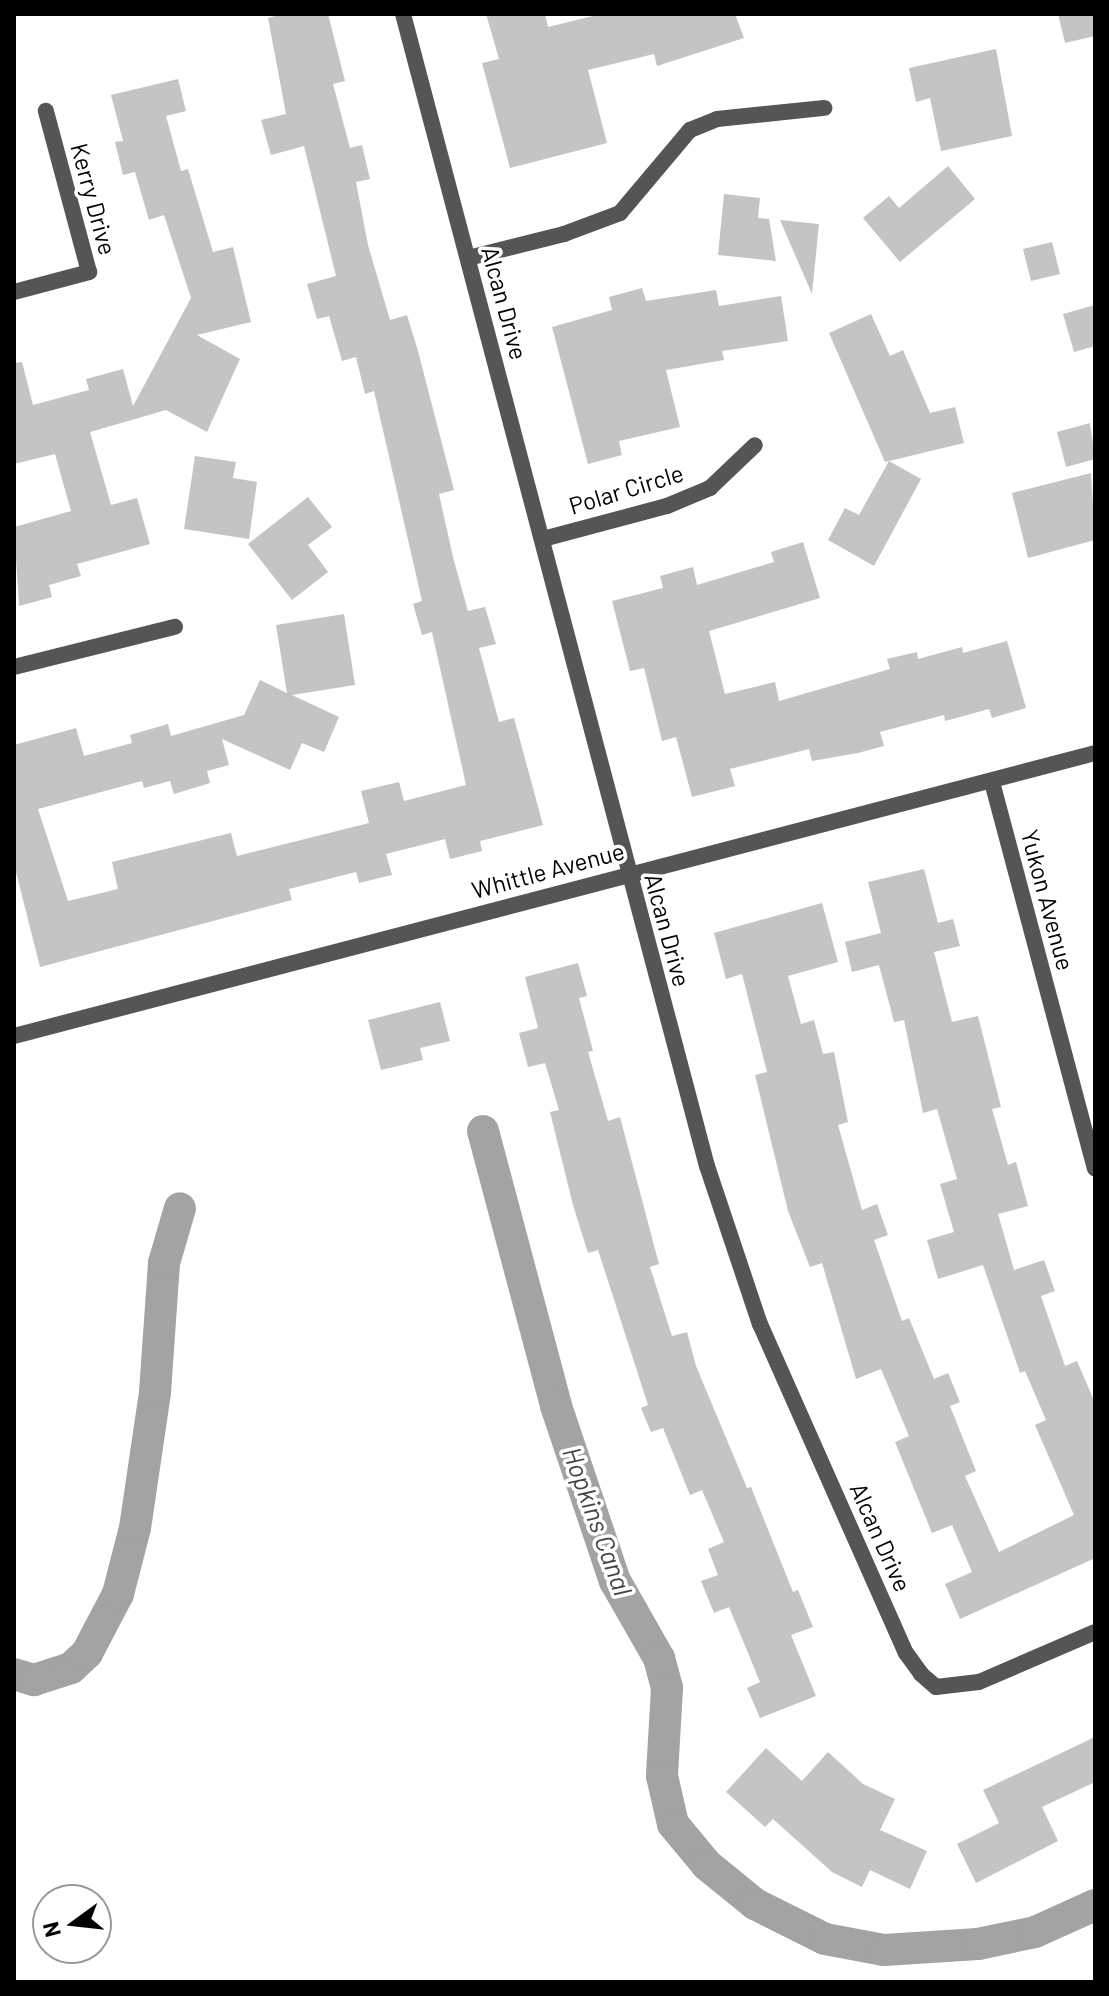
<!DOCTYPE html>
<style>
body{margin:0}
#map{position:relative;width:1109px;height:1996px;overflow:hidden;background:#fff;font-family:Barlow,sans-serif}
div>[style]{position:absolute}
.canal>*{height:32px;margin:-16px;padding:0 16px;transform-origin:16px;border-radius:16px;background:#a3a3a3}
.building>*{inset:0;background:#c4c4c4}
.minor>*{height:16px;margin:-8px;padding:0 8px;transform-origin:8px;border-radius:8px;background:#555}
.tertiary>*{height:16px;margin:-8px;padding:0 8px;transform-origin:8px;border-radius:8px;background:#555}
span{translate:-50% -50%;white-space:nowrap;text-align:center;line-height:1.15;-webkit-text-stroke:7px #fff;paint-order:stroke}
.street-label{font-size:24px;color:#000}
.water-label{font-size:26px;color:#444;font-style:italic}
.frame{position:absolute;inset:0;border:16px solid #000;pointer-events:none}
.north{position:absolute;left:32px;top:1884px;width:80px;height:80px;box-sizing:border-box;background:#fff;border:2px solid #999;border-radius:50%;rotate:255deg;font-size:22px;font-weight:700;line-height:32px;text-align:center;color:#000}
.north::after{content:'';display:block;margin:auto;width:28px;height:36px;background:#000;clip-path:polygon(50% 0,100% 100%,50% 72%,0 100%)}
</style>
<div id="map">
<div class="canal">
<i style="left:483px;top:1131px;width:285px;rotate:75.1deg"></i>
<i style="left:556px;top:1406px;width:185px;rotate:71.4deg"></i>
<i style="left:615px;top:1581px;width:89px;rotate:60.3deg"></i>
<i style="left:659px;top:1658px;width:31px;rotate:75deg"></i>
<i style="left:667px;top:1688px;width:88px;rotate:93.3deg"></i>
<i style="left:662px;top:1776px;width:49px;rotate:77.1deg"></i>
<i style="left:673px;top:1824px;width:53px;rotate:50.3deg"></i>
<i style="left:707px;top:1865px;width:62px;rotate:39.1deg"></i>
<i style="left:755px;top:1904px;width:78px;rotate:26.6deg"></i>
<i style="left:825px;top:1939px;width:60px;rotate:10.6deg"></i>
<i style="left:884px;top:1950px;width:94px;rotate:-3.7deg"></i>
<i style="left:978px;top:1944px;width:58px;rotate:-11.9deg"></i>
<i style="left:1035px;top:1932px;width:66px;rotate:-24.2deg"></i>
<i style="left:14px;top:1674px;width:21px;rotate:17deg"></i>
<i style="left:34px;top:1680px;width:39px;rotate:-18deg"></i>
<i style="left:71px;top:1668px;width:22px;rotate:-43deg"></i>
<i style="left:87px;top:1653px;width:67px;rotate:-62.3deg"></i>
<i style="left:118px;top:1594px;width:68px;rotate:-75.6deg"></i>
<i style="left:135px;top:1528px;width:137px;rotate:-81.6deg"></i>
<i style="left:155px;top:1392px;width:129px;rotate:-86deg"></i>
<i style="left:164px;top:1263px;width:57px;rotate:-73.8deg"></i>
</div>
<div class="building">
<i style="clip-path:polygon(283px 14px,328px 14px,345px 81px,333px 84px,350px 148px,362px 145px,370px 179px,356px 182px,368px 245px,390px 320px,407px 315px,418px 351px,454px 490px,439px 494px,453px 557px,468px 611px,485px 607px,496px 644px,479px 648px,499px 722px,514px 718px,543px 825px,480px 841px,482px 851px,450px 859px,445px 839px,386px 854px,392px 875px,359px 883px,356px 872px,289px 889px,292px 900px,40px 967px,14px 864px,14px 745px,76px 728px,84px 756px,132px 743px,130px 735px,168px 724px,171px 736px,244px 715px,260px 680px,287px 693px,276px 625px,344px 614px,355px 685px,292px 695px,339px 717px,324px 752px,302px 743px,290px 770px,222px 739px,229px 765px,207px 771px,210px 783px,174px 794px,170px 781px,144px 788px,142px 781px,38px 809px,68px 901px,118px 889px,112px 862px,231px 833px,237px 856px,369px 823px,361px 791px,399px 782px,404px 801px,466px 785px,432px 632px,422px 635px,413px 604px,422px 601px,374px 391px,365px 394px,356px 357px,342px 361px,329px 316px,317px 319px,307px 284px,336px 276px,304px 146px,271px 155px,261px 120px,286px 114px,268px 18px)"></i>
<i style="clip-path:polygon(486px 14px,545px 14px,548px 27px,601px 14px,735px 14px,744px 38px,657px 66px,654px 54px,588px 70px,607px 143px,510px 168px,482px 63px,499px 59px)"></i>
<i style="clip-path:polygon(1058px 14px,1095px 14px,1095px 36px,1065px 43px)"></i>
<i style="clip-path:polygon(996px 49px,1012px 136px,941px 151px,930px 98px,916px 102px,909px 68px)"></i>
<i style="clip-path:polygon(178px 79px,186px 111px,166px 116px,181px 171px,188px 169px,213px 252px,233px 247px,251px 322px,197px 335px,240px 359px,207px 432px,166px 410px,90px 432px,111px 505px,137px 498px,150px 544px,77px 564px,81px 576px,49px 585px,52px 597px,19px 606px,14px 527px,71px 511px,55px 454px,14px 464px,14px 363px,22px 362px,33px 405px,89px 390px,86px 379px,123px 369px,133px 406px,191px 298px,164px 215px,149px 220px,135px 172px,123px 175px,115px 142px,123px 141px,111px 95px)"></i>
<i style="clip-path:polygon(948px 166px,975px 199px,900px 262px,863px 218px,889px 196px,899px 208px)"></i>
<i style="clip-path:polygon(724px 194px,760px 198px,758px 218px,769px 219px,776px 261px,718px 255px)"></i>
<i style="clip-path:polygon(780px 220px,819px 224px,812px 294px)"></i>
<i style="clip-path:polygon(1052px 242px,1060px 274px,1031px 281px,1023px 249px)"></i>
<i style="clip-path:polygon(642px 288px,646px 301px,716px 290px,719px 306px,781px 296px,788px 341px,722px 351px,724px 360px,666px 370px,680px 427px,619px 441px,622px 455px,588px 464px,552px 327px,612px 310px,609px 297px)"></i>
<i style="clip-path:polygon(1095px 305px,1095px 346px,1074px 352px,1063px 314px)"></i>
<i style="clip-path:polygon(871px 314px,890px 356px,903px 350px,930px 413px,955px 407px,964px 443px,889px 461px,921px 479px,874px 566px,828px 540px,845px 508px,859px 515px,889px 461px,885px 462px,829px 333px)"></i>
<i style="clip-path:polygon(1090px 423px,1095px 459px,1066px 467px,1057px 432px)"></i>
<i style="clip-path:polygon(195px 456px,236px 462px,233px 478px,257px 482px,249px 539px,184px 529px)"></i>
<i style="clip-path:polygon(1091px 473px,1095px 540px,1028px 558px,1012px 493px)"></i>
<i style="clip-path:polygon(308px 497px,332px 527px,308px 545px,328px 572px,292px 600px,248px 544px)"></i>
<i style="clip-path:polygon(803px 542px,820px 598px,709px 631px,725px 694px,775px 682px,779px 701px,890px 669px,887px 659px,917px 652px,918px 659px,962px 647px,963px 653px,1007px 641px,1026px 708px,992px 718px,989px 709px,945px 721px,944px 715px,880px 732px,884px 746px,858px 753px,812px 761px,809px 749px,730px 769px,735px 786px,692px 797px,676px 737px,662px 741px,644px 668px,630px 671px,612px 601px,663px 588px,660px 576px,693px 567px,697px 585px,774px 562px,771px 552px)"></i>
<i style="clip-path:polygon(924px 869px,938px 923px,953px 919px,960px 946px,934px 952px,952px 1022px,978px 1016px,1001px 1107px,992px 1109px,1008px 1165px,1016px 1162px,1028px 1206px,998px 1214px,1014px 1270px,1044px 1260px,1055px 1291px,1041px 1296px,1065px 1366px,1077px 1361px,1095px 1403px,1095px 1564px,1093px 1559px,960px 1619px,945px 1584px,972px 1572px,952px 1525px,932px 1533px,895px 1442px,909px 1436px,881px 1369px,856px 1379px,822px 1263px,810px 1267px,788px 1211px,755px 1075px,767px 1072px,742px 974px,726px 979px,714px 933px,822px 903px,838px 962px,788px 976px,801px 1024px,814px 1020px,823px 1054px,834px 1052px,848px 1122px,838px 1125px,862px 1210px,877px 1204px,888px 1235px,874px 1240px,902px 1321px,909px 1318px,934px 1379px,948px 1373px,960px 1402px,950px 1406px,976px 1471px,965px 1476px,999px 1552px,1074px 1515px,1035px 1425px,1046px 1420px,1025px 1371px,1020px 1373px,983px 1265px,938px 1279px,927px 1240px,954px 1232px,940px 1184px,957px 1179px,937px 1109px,923px 1113px,904px 1020px,894px 1022px,879px 965px,852px 972px,845px 942px,881px 933px,868px 882px)"></i>
<i style="clip-path:polygon(578px 963px,587px 996px,579px 998px,593px 1051px,588px 1052px,608px 1121px,620px 1117px,659px 1264px,650px 1267px,672px 1336px,687px 1332px,696px 1366px,747px 1488px,751px 1487px,793px 1592px,798px 1590px,813px 1627px,791px 1635px,816px 1696px,760px 1718px,747px 1688px,760px 1682px,729px 1607px,714px 1613px,701px 1581px,718px 1575px,708px 1549px,724px 1542px,702px 1490px,690px 1495px,663px 1428px,651px 1432px,641px 1408px,648px 1405px,598px 1250px,588px 1253px,573px 1205px,550px 1112px,559px 1110px,545px 1063px,528px 1067px,519px 1033px,538px 1028px,525px 977px)"></i>
<i style="clip-path:polygon(440px 1002px,450px 1041px,420px 1048px,423px 1060px,381px 1070px,368px 1020px)"></i>
<i style="clip-path:polygon(1095px 1737px,1095px 1782px,1042px 1807px,1058px 1841px,976px 1883px,957px 1844px,999px 1823px,983px 1790px)"></i>
<i style="clip-path:polygon(766px 1748px,802px 1781px,828px 1752px,863px 1784px,895px 1799px,880px 1830px,927px 1851px,910px 1889px,870px 1870px,862px 1887px,832px 1872px,773px 1819px,765px 1827px,726px 1792px)"></i>
</div>
<div class="minor">
<i style="left:403px;top:14px;width:1191px;rotate:75.22deg"></i>
<i style="left:707px;top:1166px;width:167px;rotate:71.5deg"></i>
<i style="left:760px;top:1324px;width:360px;rotate:66.1deg"></i>
<i style="left:906px;top:1653px;width:26px;rotate:54deg"></i>
<i style="left:921px;top:1674px;width:20px;rotate:41deg"></i>
<i style="left:936px;top:1687px;width:43px;rotate:-6.6deg"></i>
<i style="left:979px;top:1682px;width:126px;rotate:-23.3deg"></i>
<i style="left:468px;top:258px;width:99px;rotate:-14deg"></i>
<i style="left:564px;top:234px;width:60px;rotate:-20.6deg"></i>
<i style="left:620px;top:213px;width:109px;rotate:-49.9deg"></i>
<i style="left:690px;top:130px;width:29px;rotate:-22deg"></i>
<i style="left:717px;top:119px;width:108px;rotate:-5.9deg"></i>
<i style="left:14px;top:292px;width:78px;rotate:-14.9deg"></i>
<i style="left:89px;top:272px;width:167px;rotate:-105deg"></i>
<i style="left:543px;top:539px;width:128px;rotate:-14.9deg"></i>
<i style="left:667px;top:506px;width:47px;rotate:-22.7deg"></i>
<i style="left:710px;top:488px;width:62px;rotate:-43.7deg"></i>
<i style="left:14px;top:667px;width:166px;rotate:-14deg"></i>
<i style="left:992px;top:782px;width:400px;rotate:75.1deg"></i>
</div>
<div class="tertiary">
<i style="left:14px;top:1036px;width:1117px;rotate:-14.67deg"></i>
</div>
<div class="street-label">
<span style="left:94px;top:199px;rotate:75deg">Kerry Drive</span>
<span style="left:505px;top:303px;rotate:75deg">Alcan Drive</span>
<span style="left:626px;top:489px;rotate:-17deg">Polar Circle</span>
<span style="left:548px;top:870px;rotate:-15deg">Whittle Avenue</span>
<span style="left:1048px;top:900px;rotate:75deg">Yukon Avenue</span>
<span style="left:668px;top:930px;rotate:75deg">Alcan Drive</span>
<span style="left:881px;top:1537px;rotate:66deg">Alcan Drive</span>
</div>
<div class="water-label">
<span style="left:598px;top:1521px;rotate:70deg">Hopkins Canal</span>
</div>
<div class="frame"></div>
<div class="north">N</div>
</div>
